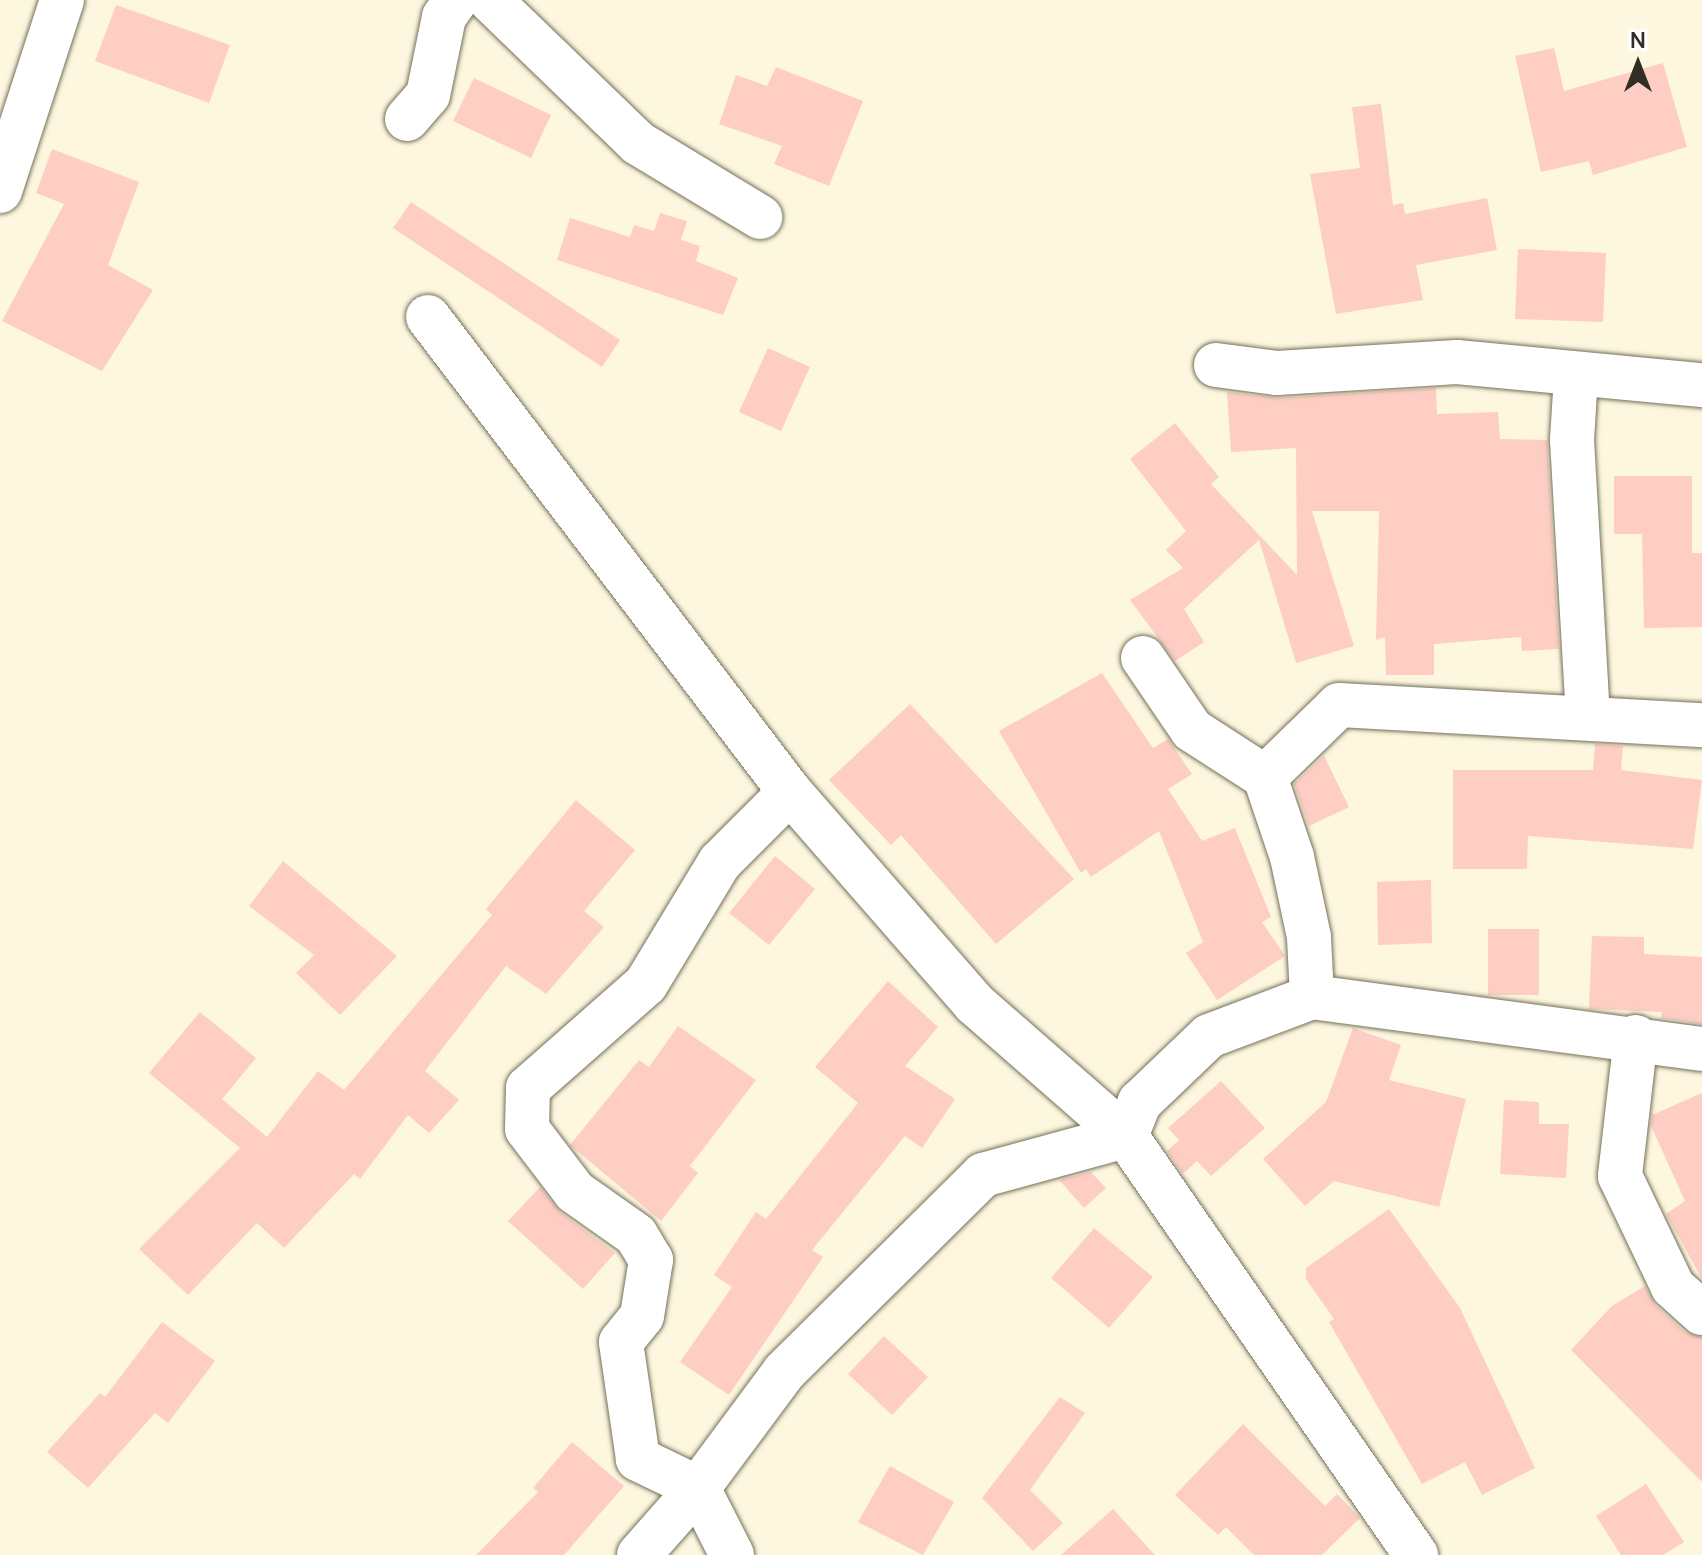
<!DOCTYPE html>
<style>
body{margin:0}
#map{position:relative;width:1702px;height:1555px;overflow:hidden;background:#fdf7df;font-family:Manrope,sans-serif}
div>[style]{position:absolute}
.building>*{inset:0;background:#fecec4}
.roads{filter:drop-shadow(0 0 2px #75705b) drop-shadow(0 0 2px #75705b)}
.minor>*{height:44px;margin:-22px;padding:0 22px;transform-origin:22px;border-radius:22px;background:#fff}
span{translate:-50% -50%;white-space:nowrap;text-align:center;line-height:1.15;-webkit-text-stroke:6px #fff;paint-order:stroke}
.north{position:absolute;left:1598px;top:24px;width:80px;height:80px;-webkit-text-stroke:6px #fff;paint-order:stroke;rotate:0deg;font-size:22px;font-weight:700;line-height:32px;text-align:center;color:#302e25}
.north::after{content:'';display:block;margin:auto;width:28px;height:36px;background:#302e25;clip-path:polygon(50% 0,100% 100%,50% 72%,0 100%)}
</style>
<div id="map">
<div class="building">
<i style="clip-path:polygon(116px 5px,230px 45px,209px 103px,95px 61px)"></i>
<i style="clip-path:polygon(1554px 48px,1564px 91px,1663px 63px,1687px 147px,1593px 175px,1589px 161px,1541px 172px,1515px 56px)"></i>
<i style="clip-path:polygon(776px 67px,863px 101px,829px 186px,774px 164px,782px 146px,719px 124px,736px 75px,767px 86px)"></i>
<i style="clip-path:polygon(474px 78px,551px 115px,531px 158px,453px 121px)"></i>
<i style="clip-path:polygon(1381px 104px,1393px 205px,1403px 203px,1405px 214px,1487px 198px,1497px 250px,1416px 265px,1423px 300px,1336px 314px,1310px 174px,1360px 168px,1352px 107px)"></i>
<i style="clip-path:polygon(52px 149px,139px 182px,108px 265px,153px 290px,102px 371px,2px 321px,64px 204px,36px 193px)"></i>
<i style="clip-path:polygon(411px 202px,620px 340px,602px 367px,393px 228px)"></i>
<i style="clip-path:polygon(660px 213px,687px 221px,681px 240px,700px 246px,696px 261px,738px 278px,723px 315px,557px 260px,570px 218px,630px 237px,634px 225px,654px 231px)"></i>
<i style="clip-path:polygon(1518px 249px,1606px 253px,1603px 322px,1515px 319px)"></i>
<i style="clip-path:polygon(768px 348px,810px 367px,781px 431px,739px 412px)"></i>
<i style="clip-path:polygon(1436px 388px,1437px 414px,1498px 412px,1500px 439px,1547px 440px,1559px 649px,1522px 651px,1521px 637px,1434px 644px,1434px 675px,1386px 675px,1385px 637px,1376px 640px,1379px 511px,1312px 511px,1354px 646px,1296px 663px,1259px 540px,1184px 609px,1204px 642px,1175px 661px,1130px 600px,1183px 568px,1166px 550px,1186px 531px,1130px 459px,1175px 423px,1219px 477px,1211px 484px,1297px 575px,1296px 448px,1231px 452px,1227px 392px,1279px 398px)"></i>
<i style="clip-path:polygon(1614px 476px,1692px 476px,1692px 553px,1702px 553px,1702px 627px,1644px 628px,1642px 534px,1614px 534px)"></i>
<i style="clip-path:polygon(1102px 673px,1153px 748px,1168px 739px,1192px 774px,1168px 789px,1202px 841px,1235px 828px,1271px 917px,1262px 922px,1285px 956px,1217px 1000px,1186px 953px,1203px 942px,1159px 831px,1091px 877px,1086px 869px,1081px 873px,999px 731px)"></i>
<i style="clip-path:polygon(910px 704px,1074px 879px,996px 944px,901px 835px,891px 845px,829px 780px)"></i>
<i style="clip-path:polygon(1595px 744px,1623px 746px,1621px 770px,1702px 780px,1693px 849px,1528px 836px,1527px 869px,1453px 869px,1453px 770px,1593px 770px)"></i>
<i style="clip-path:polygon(1324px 756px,1349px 807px,1309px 826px,1294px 784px)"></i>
<i style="clip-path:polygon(576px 800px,635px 850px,584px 911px,604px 927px,546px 994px,506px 966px,425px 1071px,459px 1100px,429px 1133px,408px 1115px,360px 1179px,354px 1174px,284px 1248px,257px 1223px,188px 1295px,139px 1249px,240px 1148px,149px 1073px,200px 1012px,256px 1058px,222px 1099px,267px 1137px,318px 1071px,344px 1090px,492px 915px,486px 909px)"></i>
<i style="clip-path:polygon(775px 856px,815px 889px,769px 945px,729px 913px)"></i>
<i style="clip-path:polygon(283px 861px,397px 956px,340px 1015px,296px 973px,314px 955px,249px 906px)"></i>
<i style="clip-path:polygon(1431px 880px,1432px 943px,1378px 945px,1377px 882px)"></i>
<i style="clip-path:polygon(1488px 929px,1539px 929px,1539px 995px,1488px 995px)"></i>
<i style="clip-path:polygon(1592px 936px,1644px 937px,1644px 954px,1702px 957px,1702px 1024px,1661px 1018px,1662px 1012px,1589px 1009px)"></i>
<i style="clip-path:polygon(888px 981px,938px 1027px,905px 1066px,955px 1099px,922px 1148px,905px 1136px,812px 1250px,823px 1257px,729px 1395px,680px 1362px,732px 1287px,714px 1275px,756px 1212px,766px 1219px,858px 1103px,815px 1067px)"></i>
<i style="clip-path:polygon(678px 1026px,756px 1080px,690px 1166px,698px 1173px,661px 1221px,570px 1145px,639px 1060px,649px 1067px)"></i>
<i style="clip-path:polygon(1353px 1028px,1401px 1045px,1389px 1080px,1466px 1099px,1439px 1207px,1334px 1181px,1305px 1206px,1263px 1159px,1326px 1102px)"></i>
<i style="clip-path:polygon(1221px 1081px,1265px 1128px,1211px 1176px,1197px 1161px,1183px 1174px,1167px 1151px,1179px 1140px,1168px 1128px)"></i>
<i style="clip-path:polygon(1702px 1093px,1702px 1279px,1666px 1214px,1685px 1201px,1651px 1126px,1652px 1115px)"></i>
<i style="clip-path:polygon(1504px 1100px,1539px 1102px,1539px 1124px,1569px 1124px,1566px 1178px,1500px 1174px)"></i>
<i style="clip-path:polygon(1091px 1172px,1106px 1188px,1084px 1208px,1059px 1180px)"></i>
<i style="clip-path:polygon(540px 1187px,560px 1212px,615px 1253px,583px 1289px,508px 1221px)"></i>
<i style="clip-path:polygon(1389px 1209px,1460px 1308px,1535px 1468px,1482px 1495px,1465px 1462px,1422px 1484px,1329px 1322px,1334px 1319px,1306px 1279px,1306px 1268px)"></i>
<i style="clip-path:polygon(1094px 1228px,1153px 1277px,1109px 1328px,1051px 1278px)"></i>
<i style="clip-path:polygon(1645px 1286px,1656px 1306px,1685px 1332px,1702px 1337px,1702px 1482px,1571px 1350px,1612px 1306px)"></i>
<i style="clip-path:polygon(162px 1322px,215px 1361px,168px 1423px,155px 1413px,88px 1488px,47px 1452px,100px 1393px,105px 1397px)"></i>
<i style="clip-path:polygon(884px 1336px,928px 1377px,892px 1415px,848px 1374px)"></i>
<i style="clip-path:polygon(1060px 1397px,1085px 1413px,1030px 1490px,1063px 1523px,1033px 1551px,982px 1498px)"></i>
<i style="clip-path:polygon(1243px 1424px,1325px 1506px,1337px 1494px,1360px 1518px,1322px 1555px,1254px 1555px,1226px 1527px,1218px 1535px,1175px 1495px)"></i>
<i style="clip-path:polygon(572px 1442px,624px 1486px,564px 1555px,476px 1555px,538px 1492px,533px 1488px)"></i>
<i style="clip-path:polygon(890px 1466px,954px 1502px,923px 1555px,858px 1522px)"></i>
<i style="clip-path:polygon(1646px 1484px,1684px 1542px,1663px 1555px,1621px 1555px,1596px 1516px)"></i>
<i style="clip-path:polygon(1113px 1509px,1155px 1555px,1061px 1555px)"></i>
</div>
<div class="roads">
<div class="minor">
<i style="left:490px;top:0;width:206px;rotate:44deg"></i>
<i style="left:638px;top:143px;width:143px;rotate:31.2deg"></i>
<i style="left:407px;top:119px;width:32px;rotate:-49deg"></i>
<i style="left:428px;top:95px;width:80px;rotate:-78.4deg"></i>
<i style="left:444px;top:17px;width:21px;rotate:-55deg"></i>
<i style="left:0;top:191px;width:201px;rotate:-72deg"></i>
<i style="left:428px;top:317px;width:597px;rotate:52.69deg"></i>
<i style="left:1216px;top:365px;width:62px;rotate:7.5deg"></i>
<i style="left:1277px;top:373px;width:180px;rotate:-3.5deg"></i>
<i style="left:1457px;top:362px;width:246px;rotate:5.4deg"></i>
<i style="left:1576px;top:376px;width:64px;rotate:93.6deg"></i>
<i style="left:1572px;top:440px;width:278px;rotate:86.7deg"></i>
<i style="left:1143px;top:658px;width:87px;rotate:55.8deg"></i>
<i style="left:1192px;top:730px;width:87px;rotate:32.8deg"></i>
<i style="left:1312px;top:997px;width:60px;rotate:-92.9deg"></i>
<i style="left:1309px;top:937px;width:82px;rotate:-102deg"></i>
<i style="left:1292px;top:857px;width:84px;rotate:-108.6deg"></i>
<i style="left:1265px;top:777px;width:103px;rotate:-44.2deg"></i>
<i style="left:1339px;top:705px;width:364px;rotate:3.2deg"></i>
<i style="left:1636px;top:1037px;width:140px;rotate:96.6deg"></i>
<i style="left:1620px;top:1176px;width:123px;rotate:64.5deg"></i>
<i style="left:1673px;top:1287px;width:39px;rotate:42deg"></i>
<i style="left:1126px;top:1136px;width:37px;rotate:-68deg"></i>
<i style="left:1140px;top:1102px;width:95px;rotate:-43.7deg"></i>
<i style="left:1209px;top:1036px;width:110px;rotate:-20.7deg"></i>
<i style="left:1312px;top:997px;width:393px;rotate:7.6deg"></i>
<i style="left:639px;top:1555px;width:89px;rotate:-48.6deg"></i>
<i style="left:698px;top:1488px;width:144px;rotate:-53.4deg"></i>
<i style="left:784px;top:1372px;width:280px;rotate:-44.7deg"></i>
<i style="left:983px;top:1175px;width:148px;rotate:-15.3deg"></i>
<i style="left:732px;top:1555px;width:75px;rotate:-116.9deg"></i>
<i style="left:698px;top:1488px;width:67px;rotate:-154.2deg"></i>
<i style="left:638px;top:1459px;width:118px;rotate:-98.3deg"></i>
<i style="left:621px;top:1342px;width:33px;rotate:-51deg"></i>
<i style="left:642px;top:1316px;width:57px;rotate:-80.9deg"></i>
<i style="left:651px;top:1260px;width:29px;rotate:-121deg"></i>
<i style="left:636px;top:1235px;width:75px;rotate:-144.8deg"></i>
<i style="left:575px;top:1192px;width:79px;rotate:-127.3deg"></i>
<i style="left:527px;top:1129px;width:41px;rotate:-88.6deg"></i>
<i style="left:528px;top:1088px;width:157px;rotate:-41.4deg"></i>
<i style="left:646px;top:984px;width:143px;rotate:-58.8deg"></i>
<i style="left:720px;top:862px;width:99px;rotate:-45deg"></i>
<i style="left:790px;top:792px;width:281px;rotate:48.9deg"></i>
<i style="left:975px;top:1004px;width:201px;rotate:41.2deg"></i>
<i style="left:1126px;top:1136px;width:510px;rotate:55.31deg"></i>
</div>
</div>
<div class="north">N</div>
</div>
